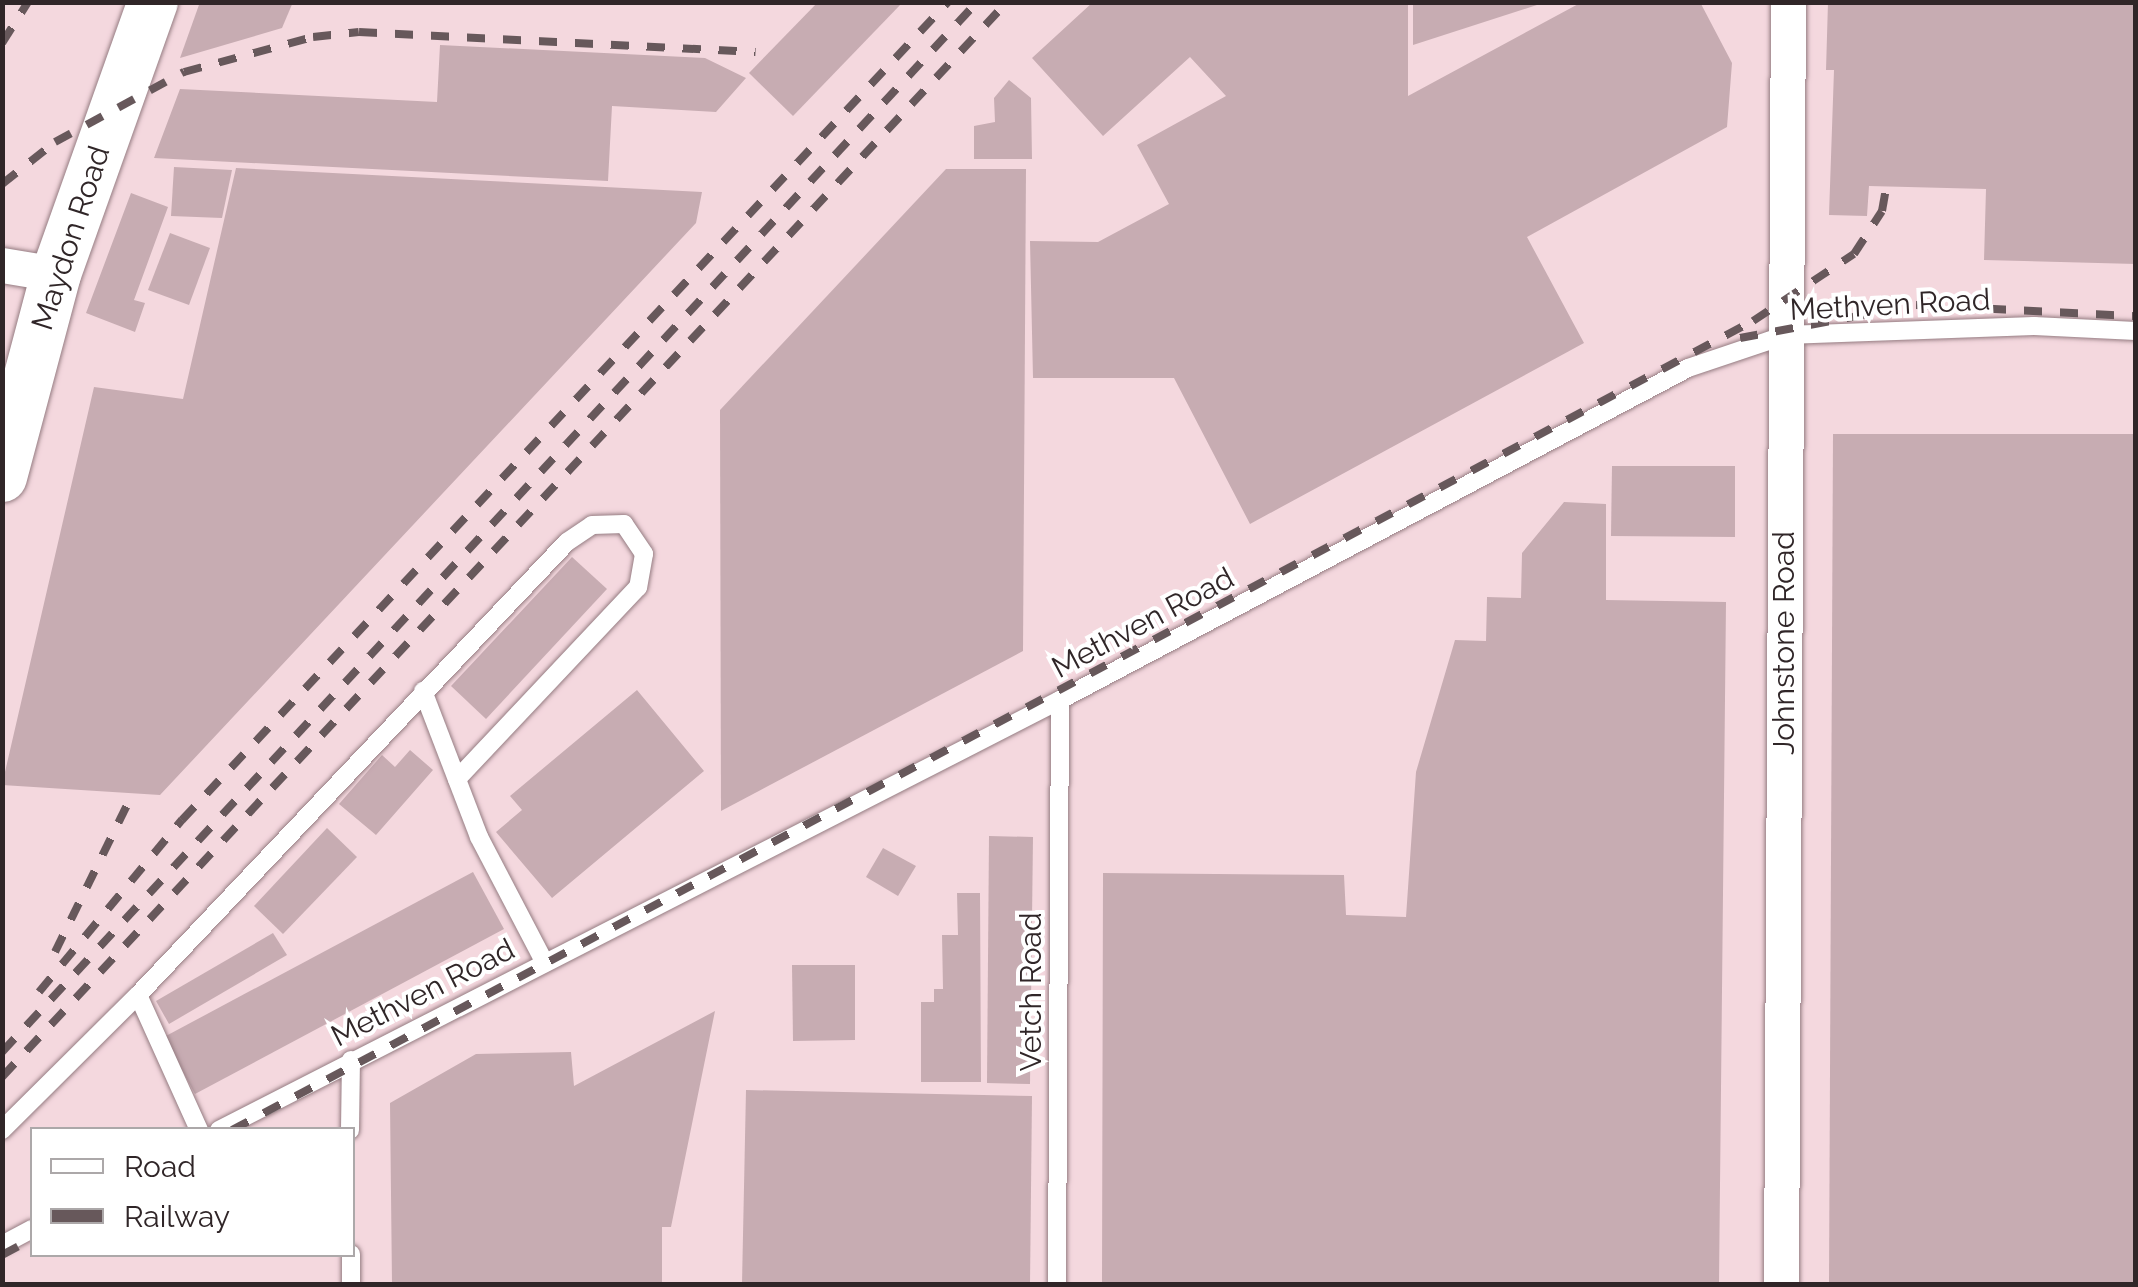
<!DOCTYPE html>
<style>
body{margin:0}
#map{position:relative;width:2138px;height:1287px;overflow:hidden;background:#f4d8de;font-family:Raleway,sans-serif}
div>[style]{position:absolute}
.building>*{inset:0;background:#c7acb2}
.roads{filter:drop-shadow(0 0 2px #957c82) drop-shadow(0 0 2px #957c82)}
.lane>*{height:18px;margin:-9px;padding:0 9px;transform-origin:9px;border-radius:9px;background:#fff}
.street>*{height:35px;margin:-17.5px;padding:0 17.5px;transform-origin:17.5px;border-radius:17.5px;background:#fff}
.secondary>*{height:50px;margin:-25px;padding:0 25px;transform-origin:25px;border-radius:25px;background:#fff}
.rail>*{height:8px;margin-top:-4px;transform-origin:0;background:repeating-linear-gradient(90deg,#67585b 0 18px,transparent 0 36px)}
span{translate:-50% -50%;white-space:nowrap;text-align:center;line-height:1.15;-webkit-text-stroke:8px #fff;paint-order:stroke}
.street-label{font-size:30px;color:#302628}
.frame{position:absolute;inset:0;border:5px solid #302628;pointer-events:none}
.legend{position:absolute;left:30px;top:1127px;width:325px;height:130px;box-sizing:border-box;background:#fff;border:2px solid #aca8a9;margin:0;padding:12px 18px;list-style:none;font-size:30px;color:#302628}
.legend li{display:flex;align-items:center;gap:20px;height:50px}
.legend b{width:50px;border:2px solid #aca8a9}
</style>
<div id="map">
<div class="building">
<i style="clip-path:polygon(200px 2px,293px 2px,282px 28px,180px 58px)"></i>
<i style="clip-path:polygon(818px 2px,903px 2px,793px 116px,749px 73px)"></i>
<i style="clip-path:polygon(1093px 2px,1408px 2px,1408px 96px,1582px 2px,1700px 2px,1732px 63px,1727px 127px,1527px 237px,1584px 343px,1250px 524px,1174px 378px,1033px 378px,1030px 241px,1098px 242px,1169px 204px,1137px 145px,1226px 96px,1190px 57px,1103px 136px,1032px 58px)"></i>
<i style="clip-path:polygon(1413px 2px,1543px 2px,1543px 3px,1413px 45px)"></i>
<i style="clip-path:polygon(1828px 2px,2136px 2px,2136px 264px,1984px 260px,1986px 189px,1869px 186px,1867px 216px,1829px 215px,1834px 70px,1826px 70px)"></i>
<i style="clip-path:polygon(440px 45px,705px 58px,746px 78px,716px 112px,612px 106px,608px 181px,154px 158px,180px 89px,437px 102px)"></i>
<i style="clip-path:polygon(1009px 80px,1031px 98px,1032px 159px,974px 159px,974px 126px,995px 122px,994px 98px)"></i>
<i style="clip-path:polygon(174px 167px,232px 170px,222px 218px,171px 216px)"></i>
<i style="clip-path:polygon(236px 168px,702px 192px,696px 223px,160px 795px,2px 785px,94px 387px,183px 399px)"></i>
<i style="clip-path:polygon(946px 169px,1026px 169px,1023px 651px,721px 811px,720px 410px)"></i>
<i style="clip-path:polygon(131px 193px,168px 207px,134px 300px,145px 303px,135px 332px,86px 313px)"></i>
<i style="clip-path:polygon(170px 233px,210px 248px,189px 305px,148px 290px)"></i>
<i style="clip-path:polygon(1833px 434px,2136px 434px,2136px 1284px,1829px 1284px)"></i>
<i style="clip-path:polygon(1612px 466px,1735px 466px,1735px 537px,1611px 536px)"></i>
<i style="clip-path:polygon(1564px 502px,1606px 504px,1606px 600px,1726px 602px,1719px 1284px,1102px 1284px,1103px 873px,1344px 875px,1346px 915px,1406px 917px,1416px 772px,1455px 640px,1486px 641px,1487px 597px,1521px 598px,1522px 553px)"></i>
<i style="clip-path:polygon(572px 557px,607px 589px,486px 719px,451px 686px)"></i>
<i style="clip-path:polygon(637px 690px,704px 771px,552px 898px,496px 832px,522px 810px,510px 796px)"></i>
<i style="clip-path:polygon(410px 750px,433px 770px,376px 835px,339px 804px,382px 755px,395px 767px)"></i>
<i style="clip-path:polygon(327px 828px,357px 857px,283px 934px,254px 906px)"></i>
<i style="clip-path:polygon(989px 836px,1033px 837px,1030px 1084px,987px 1083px)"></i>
<i style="clip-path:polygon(883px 848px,916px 866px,898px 896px,866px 877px)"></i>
<i style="clip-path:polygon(473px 872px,504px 929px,195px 1094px,164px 1037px)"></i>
<i style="clip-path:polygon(957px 893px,980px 893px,981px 1082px,921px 1082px,921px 1002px,934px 1002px,934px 989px,943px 989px,942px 935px,958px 935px)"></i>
<i style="clip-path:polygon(273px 933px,287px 955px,169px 1024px,156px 1001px)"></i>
<i style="clip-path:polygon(792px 965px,855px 965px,855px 1040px,793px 1041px)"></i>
<i style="clip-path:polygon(715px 1011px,671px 1227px,662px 1227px,662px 1284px,392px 1284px,390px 1103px,476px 1054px,571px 1052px,574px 1086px)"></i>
<i style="clip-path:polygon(746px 1090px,1032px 1096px,1030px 1284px,742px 1284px)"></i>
</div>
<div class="roads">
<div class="lane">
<i style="left:423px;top:691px;width:156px;rotate:69deg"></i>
<i style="left:479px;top:837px;width:142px;rotate:62.4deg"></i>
<i style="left:2px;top:1130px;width:192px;rotate:-44.8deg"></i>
<i style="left:199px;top:1130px;width:148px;rotate:-114.3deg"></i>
<i style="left:138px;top:995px;width:624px;rotate:-46.56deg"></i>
<i style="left:567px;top:542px;width:30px;rotate:-34deg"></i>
<i style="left:592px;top:525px;width:32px;rotate:-2deg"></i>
<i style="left:624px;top:524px;width:36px;rotate:56deg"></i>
<i style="left:644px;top:554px;width:34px;rotate:100deg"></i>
<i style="left:638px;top:587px;width:264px;rotate:133.3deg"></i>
<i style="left:219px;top:1130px;width:945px;rotate:-27.08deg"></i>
<i style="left:1060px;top:700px;width:710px;rotate:-27.86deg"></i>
<i style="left:1688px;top:368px;width:103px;rotate:-18.6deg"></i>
<i style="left:1786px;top:335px;width:248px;rotate:-2.1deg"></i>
<i style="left:2034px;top:326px;width:102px;rotate:2.8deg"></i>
<i style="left:350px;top:1130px;width:70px;rotate:-89.2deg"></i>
<i style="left:2px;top:1245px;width:34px;rotate:-28deg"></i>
<i style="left:351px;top:1254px;width:30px;rotate:90deg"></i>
<i style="left:1057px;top:1284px;width:584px;rotate:-89.71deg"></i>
</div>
<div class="street">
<i style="left:2px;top:265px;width:55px;rotate:9.5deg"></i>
<i style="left:1781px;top:1284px;width:1282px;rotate:-89.69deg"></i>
</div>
<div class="secondary">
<i style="left:2px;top:477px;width:210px;rotate:-75.1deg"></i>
<i style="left:56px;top:274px;width:289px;rotate:-70.4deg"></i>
</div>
</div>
<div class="rail">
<i style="left:2px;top:43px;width:49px;rotate:-57.6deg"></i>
<i style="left:2px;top:184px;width:68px;rotate:-38.4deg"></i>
<i style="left:55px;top:142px;width:147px;rotate:-28.5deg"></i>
<i style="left:184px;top:72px;width:134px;rotate:-15.2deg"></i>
<i style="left:313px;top:37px;width:46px;rotate:-6.2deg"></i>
<i style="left:359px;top:32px;width:397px;rotate:2.9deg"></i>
<i style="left:1740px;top:338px;width:179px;rotate:-10.6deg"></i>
<i style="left:1916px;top:305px;width:220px;rotate:2.9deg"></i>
<i style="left:55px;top:952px;width:166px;rotate:-63.9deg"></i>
<i style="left:39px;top:992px;width:224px;rotate:-50.3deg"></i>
<i style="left:182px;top:820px;width:1121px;rotate:-46.88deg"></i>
<i style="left:2px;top:1052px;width:1433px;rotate:-47.12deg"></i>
<i style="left:2px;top:1077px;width:1472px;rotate:-46.93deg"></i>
<i style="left:232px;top:1130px;width:1723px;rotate:-28.01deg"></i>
<i style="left:1753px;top:321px;width:121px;rotate:-33.6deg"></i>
<i style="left:1854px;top:254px;width:51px;rotate:-56.9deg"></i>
<i style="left:1882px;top:211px;width:22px;rotate:-80deg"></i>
<i style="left:2px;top:1255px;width:34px;rotate:-28deg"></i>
</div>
<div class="street-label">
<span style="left:71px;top:238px;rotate:-72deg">Maydon Road</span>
<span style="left:1890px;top:305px;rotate:-3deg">Methven Road</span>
<span style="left:1143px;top:623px;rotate:-28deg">Methven Road</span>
<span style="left:1784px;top:643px;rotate:-90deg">Johnstone Road</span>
<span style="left:1031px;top:992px;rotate:-90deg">Vetch Road</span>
<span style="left:423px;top:993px;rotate:-27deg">Methven Road</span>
</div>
<div class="frame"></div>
<ul class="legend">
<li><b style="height:12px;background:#fff"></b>Road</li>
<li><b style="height:12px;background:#67585b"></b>Railway</li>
</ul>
</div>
